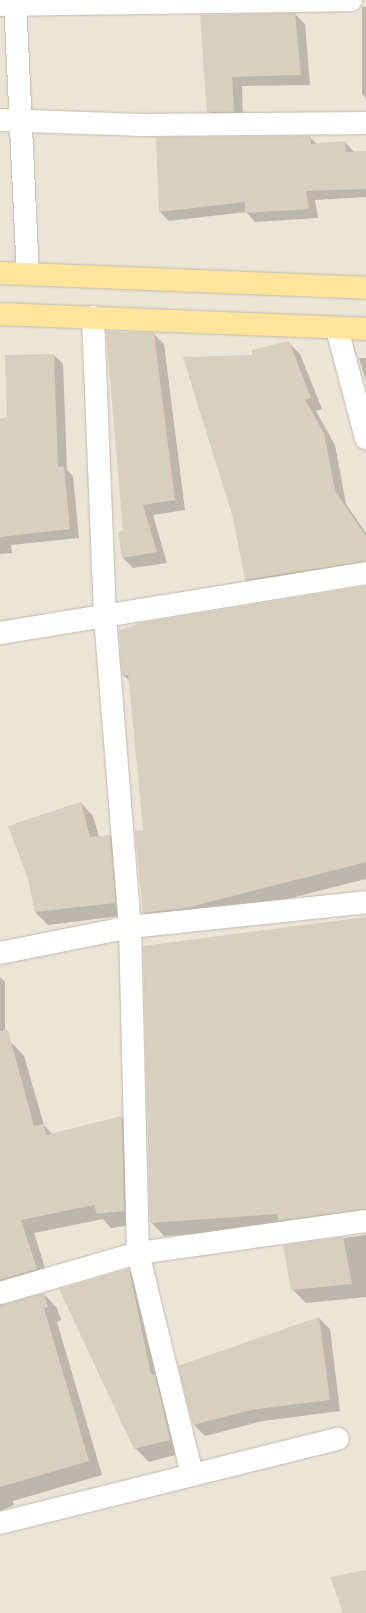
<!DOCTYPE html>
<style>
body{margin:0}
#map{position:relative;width:366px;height:1613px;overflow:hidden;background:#f6f2e9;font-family:Jost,sans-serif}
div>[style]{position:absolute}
.residential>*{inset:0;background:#eae5d7}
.shadow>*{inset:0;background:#0003}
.building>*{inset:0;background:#d8cfbe}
.roads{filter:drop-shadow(0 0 1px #c2bbab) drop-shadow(0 0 1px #c2bbab)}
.minor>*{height:22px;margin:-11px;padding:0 11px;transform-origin:11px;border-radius:11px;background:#fff}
.major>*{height:22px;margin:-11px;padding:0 11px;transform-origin:11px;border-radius:11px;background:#ffe599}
span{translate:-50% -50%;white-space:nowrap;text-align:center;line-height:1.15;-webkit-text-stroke:3.5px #fff;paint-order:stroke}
</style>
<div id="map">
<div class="residential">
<i style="clip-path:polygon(0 0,366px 0,366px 1613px,0 1613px)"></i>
</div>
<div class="shadow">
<i style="clip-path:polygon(362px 7px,366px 7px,366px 98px,362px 94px)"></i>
<i style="clip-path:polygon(295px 14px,305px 24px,310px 85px,242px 86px,243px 121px,218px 122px,208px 111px,201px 16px)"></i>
<i style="clip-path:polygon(310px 137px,317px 144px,345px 142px,354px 152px,366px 152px,366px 197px,315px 200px,318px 218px,255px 222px,246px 212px,169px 221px,160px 212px)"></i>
<i style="clip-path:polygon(154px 334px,164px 344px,185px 510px,153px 515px,167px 563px,133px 568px,123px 558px,119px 533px,124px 532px)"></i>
<i style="clip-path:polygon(289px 343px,300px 354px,322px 409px,316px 411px,335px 445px,346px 504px,366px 533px,366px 573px,258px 591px,246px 580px,254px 356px)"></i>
<i style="clip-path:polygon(54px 355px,63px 364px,67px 470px,73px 476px,79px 538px,11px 545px,12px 553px,0 554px,0 420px,8px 418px)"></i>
<i style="clip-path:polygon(359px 358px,366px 358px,366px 381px)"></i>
<i style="clip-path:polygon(366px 586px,366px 879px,200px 921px,157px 926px,144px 913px,144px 831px,130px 681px,123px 675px)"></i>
<i style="clip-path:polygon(81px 803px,93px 816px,99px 837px,110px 836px,122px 848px,128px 915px,48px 925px,35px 912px,29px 878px)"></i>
<i style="clip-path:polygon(366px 918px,366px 1223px,164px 1236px,151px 1222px)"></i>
<i style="clip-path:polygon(0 977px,5px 982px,5px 1044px,11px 1042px,24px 1056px,44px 1125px,52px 1134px,122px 1117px,136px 1131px,138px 1224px,111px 1228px,103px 1219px,34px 1233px,50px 1283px,10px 1294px,0 1306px,44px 1294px,57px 1308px,61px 1320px,57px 1322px,102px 1475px,13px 1501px,14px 1505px,0 1511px)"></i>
<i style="clip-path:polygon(366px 1235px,366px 1297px,306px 1303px,292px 1289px,284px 1246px)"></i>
<i style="clip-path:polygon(129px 1270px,142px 1284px,183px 1453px,149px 1462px,135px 1448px)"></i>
<i style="clip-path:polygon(319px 1318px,330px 1329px,340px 1411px,263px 1421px,205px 1436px,194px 1425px,179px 1366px)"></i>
</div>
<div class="building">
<i style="clip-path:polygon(295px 13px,301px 75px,232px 77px,234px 112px,207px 112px,200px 15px)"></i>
<i style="clip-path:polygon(310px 136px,311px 144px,345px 141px,346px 152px,366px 151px,366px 189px,306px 191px,309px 209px,245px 213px,245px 202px,159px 212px,156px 137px)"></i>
<i style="clip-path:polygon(106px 331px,154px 333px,175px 500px,143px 505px,157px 552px,122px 558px,118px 532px,123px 531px)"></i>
<i style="clip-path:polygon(289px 341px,311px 398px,305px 400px,324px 433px,335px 491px,366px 536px,366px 561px,245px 580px,233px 518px,183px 357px,252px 355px,252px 350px)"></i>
<i style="clip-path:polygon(54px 354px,58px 467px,64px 466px,70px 529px,0 537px,0 419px,7px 417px,5px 355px)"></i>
<i style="clip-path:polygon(366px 586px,366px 862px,186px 908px,143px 913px,135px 831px,143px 830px,138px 775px,128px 675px,122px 675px,119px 630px,145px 622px)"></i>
<i style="clip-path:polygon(81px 802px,90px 837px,110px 835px,116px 903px,35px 912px,28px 879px,8px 826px)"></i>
<i style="clip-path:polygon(366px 917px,366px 1209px,278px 1221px,277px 1214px,150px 1223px,143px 946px)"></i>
<i style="clip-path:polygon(8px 1030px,34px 1126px,44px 1124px,46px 1135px,122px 1116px,124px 1211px,97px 1214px,94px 1205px,21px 1220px,37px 1269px,0 1280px,0 1031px)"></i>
<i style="clip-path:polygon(343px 1237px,352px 1284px,291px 1290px,283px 1245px)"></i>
<i style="clip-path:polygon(129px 1269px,151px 1375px,155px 1374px,170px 1440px,134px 1449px,59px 1289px)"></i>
<i style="clip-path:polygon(44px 1293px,48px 1307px,44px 1308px,89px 1461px,0 1487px,0 1305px)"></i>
<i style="clip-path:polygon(319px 1317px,330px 1400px,251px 1410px,193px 1425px,178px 1366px)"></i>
<i style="clip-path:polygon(366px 1570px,366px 1613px,343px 1613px,330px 1577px)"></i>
</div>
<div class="roads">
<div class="minor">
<i style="left:15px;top:0;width:273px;rotate:87.3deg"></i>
<i style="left:0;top:5px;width:351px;rotate:-0.8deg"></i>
<i style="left:0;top:120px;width:142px;rotate:2deg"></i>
<i style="left:142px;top:125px;width:224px;rotate:-0.5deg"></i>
<i style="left:93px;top:317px;width:300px;rotate:87.7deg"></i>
<i style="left:105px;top:617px;width:311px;rotate:85.4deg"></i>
<i style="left:130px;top:927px;width:326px;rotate:88.6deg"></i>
<i style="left:138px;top:1253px;width:228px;rotate:76.3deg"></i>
<i style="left:337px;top:329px;width:113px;rotate:75.1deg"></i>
<i style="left:0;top:633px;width:371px;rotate:-9.3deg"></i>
<i style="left:0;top:953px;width:133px;rotate:-11.3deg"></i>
<i style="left:130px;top:927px;width:237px;rotate:-6deg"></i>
<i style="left:0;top:1293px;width:144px;rotate:-16.2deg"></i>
<i style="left:138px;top:1253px;width:230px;rotate:-8deg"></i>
<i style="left:0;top:1523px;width:348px;rotate:-14deg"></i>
</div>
<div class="major">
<i style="left:0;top:273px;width:366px;rotate:2.3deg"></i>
<i style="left:0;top:314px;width:366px;rotate:2.3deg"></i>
</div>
</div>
</div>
